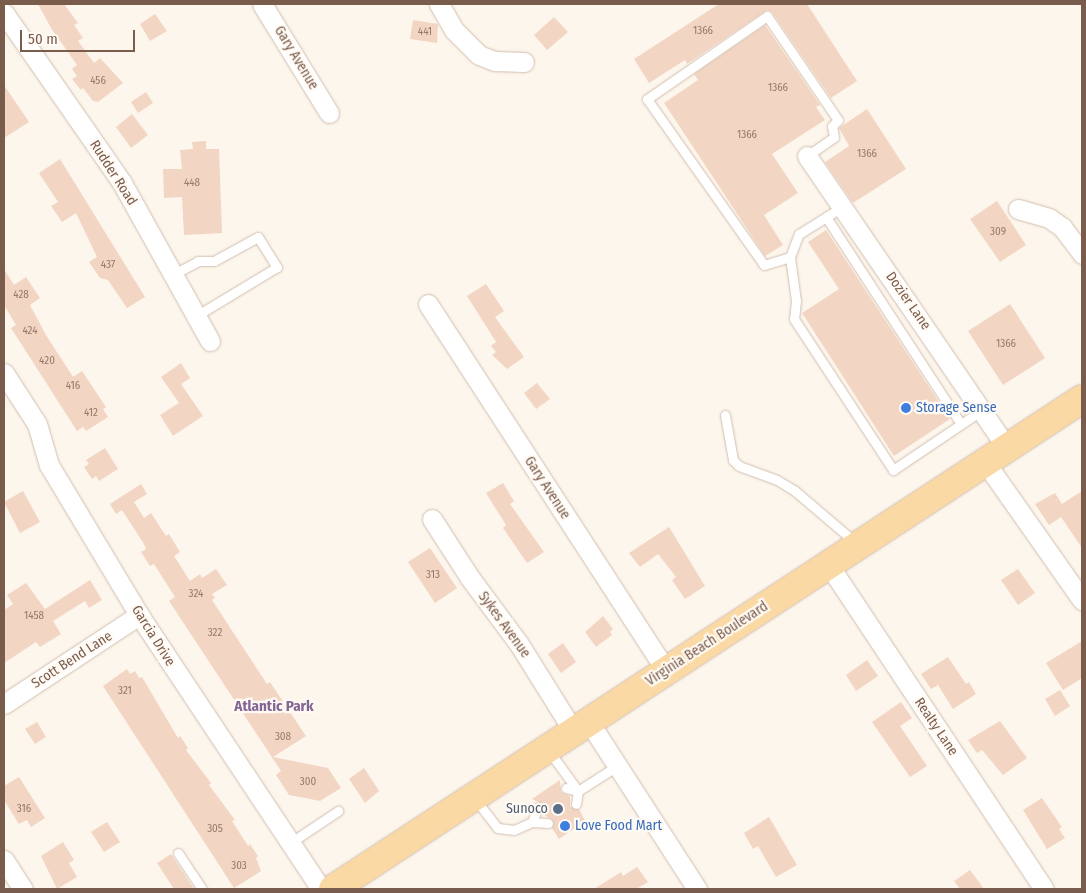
<!DOCTYPE html>
<style>
body{margin:0}
#map{position:relative;width:1086px;height:893px;overflow:hidden;background:#fdf6ec;font-family:"Fira Sans Condensed",sans-serif}
div>[style]{position:absolute}
.building>*{inset:0;background:#f3d5c3}
.roads{filter:drop-shadow(0 0 1px #d1beb0) drop-shadow(0 0 1px #d1beb0)}
.service>*{height:9px;margin:-4.5px;padding:0 4.5px;transform-origin:4.5px;border-radius:4.5px;background:#fff}
.minor>*{height:19px;margin:-9.5px;padding:0 9.5px;transform-origin:9.5px;border-radius:9.5px;background:#fff}
.primary>*{height:28px;margin:-14px;padding:0 14px;transform-origin:14px;border-radius:14px;background:#fbd9a5}
.dots>*{width:14px;height:14px;translate:-50% -50%;box-sizing:border-box;border:2px solid #fffaf3;border-radius:50%}
span{translate:-50% -50%;white-space:nowrap;text-align:center;line-height:1.15;-webkit-text-stroke:4.5px #fffaf3;paint-order:stroke}
.number-label{font-size:11px;color:#987a6a}
.number-label span{-webkit-text-stroke-width:0}
.street-label{font-size:14px;color:#7a5c4d}
.shop-label{font-size:14px;color:#366cbe}
.left{translate:0 -50%;text-align:left}
.service-label{font-size:14px;color:#4e5e75}
.right{translate:-100% -50%;text-align:right}
.neighbourhood-label{font-size:15px;color:#846695;font-weight:700}
.frame{position:absolute;inset:0;border:5px solid #7a5c4d;pointer-events:none}
.scale{position:absolute;left:20px;top:30px;width:115px;height:22px;box-sizing:border-box;border:2px solid #7a5c4d;border-top:0;padding-left:6px;font-size:15px;line-height:18px;white-space:nowrap;color:#7a5c4d;-webkit-text-stroke:4px #fffaf3;paint-order:stroke}
</style>
<div id="map">
<div class="building">
<i style="clip-path:polygon(38px 4px,64px 4px,78px 23px,74px 25px,83px 38px,78px 41px,94px 63px,100px 58px,123px 83px,98px 102px,93px 101px,83px 88px,81px 90px,72px 79px,77px 76px,72px 69px,77px 65px,51px 28px)"></i>
<i style="clip-path:polygon(719px 4px,807px 4px,857px 81px,831px 98px,772px 12px,767px 10px,687px 64px,685px 60px,649px 83px,634px 59px)"></i>
<i style="clip-path:polygon(155px 14px,167px 31px,150px 41px,140px 24px)"></i>
<i style="clip-path:polygon(554px 17px,568px 32px,547px 50px,534px 35px)"></i>
<i style="clip-path:polygon(413px 20px,438px 24px,437px 43px,410px 39px)"></i>
<i style="clip-path:polygon(765px 25px,820px 105px,816px 107px,825px 120px,772px 154px,798px 193px,764px 215px,783px 245px,765px 256px,664px 103px,698px 80px,694px 74px)"></i>
<i style="clip-path:polygon(4px 85px,29px 122px,4px 138px)"></i>
<i style="clip-path:polygon(146px 92px,153px 103px,138px 113px,131px 102px)"></i>
<i style="clip-path:polygon(867px 109px,906px 169px,853px 203px,825px 162px,849px 146px,839px 128px)"></i>
<i style="clip-path:polygon(132px 114px,148px 135px,131px 148px,116px 127px)"></i>
<i style="clip-path:polygon(206px 141px,206px 149px,219px 149px,222px 233px,184px 235px,182px 197px,164px 198px,163px 169px,182px 169px,180px 150px,193px 149px,192px 142px)"></i>
<i style="clip-path:polygon(60px 159px,145px 297px,127px 308px,108px 280px,100px 278px,89px 262px,97px 257px,76px 213px,62px 222px,51px 206px,58px 202px,39px 173px)"></i>
<i style="clip-path:polygon(997px 201px,1026px 245px,1000px 262px,970px 219px)"></i>
<i style="clip-path:polygon(826px 230px,950px 419px,894px 456px,802px 313px,839px 289px,808px 242px)"></i>
<i style="clip-path:polygon(4px 269px,14px 285px,26px 277px,40px 298px,30px 305px,46px 335px,73px 377px,82px 371px,106px 407px,103px 409px,108px 417px,86px 431px,83px 427px,77px 431px,11px 328px,16px 325px,4px 305px)"></i>
<i style="clip-path:polygon(486px 284px,504px 311px,495px 317px,524px 357px,507px 369px,492px 355px,496px 352px,491px 346px,496px 342px,467px 296px)"></i>
<i style="clip-path:polygon(1010px 304px,1045px 358px,1003px 385px,968px 331px)"></i>
<i style="clip-path:polygon(181px 363px,190px 378px,181px 384px,203px 416px,173px 436px,160px 415px,179px 403px,161px 377px)"></i>
<i style="clip-path:polygon(537px 383px,550px 399px,536px 409px,524px 393px)"></i>
<i style="clip-path:polygon(105px 448px,118px 469px,99px 481px,96px 476px,92px 479px,84px 467px,89px 464px,86px 460px)"></i>
<i style="clip-path:polygon(503px 483px,514px 501px,510px 504px,544px 552px,527px 563px,503px 528px,506px 525px,486px 493px)"></i>
<i style="clip-path:polygon(141px 484px,147px 494px,134px 502px,144px 518px,151px 513px,166px 536px,169px 534px,180px 552px,174px 556px,190px 581px,200px 574px,202px 578px,216px 569px,227px 585px,212px 594px,215px 598px,212px 600px,267px 684px,270px 682px,306px 736px,273px 757px,328px 768px,341px 788px,320px 801px,289px 795px,276px 775px,281px 771px,169px 601px,175px 597px,154px 564px,150px 566px,141px 552px,146px 549px,144px 544px,122px 510px,116px 514px,110px 504px)"></i>
<i style="clip-path:polygon(23px 491px,40px 522px,20px 533px,4px 502px)"></i>
<i style="clip-path:polygon(1082px 491px,1082px 548px,1061px 517px,1049px 525px,1035px 504px,1055px 493px,1062px 504px)"></i>
<i style="clip-path:polygon(669px 527px,705px 586px,685px 599px,672px 580px,676px 577px,658px 554px,640px 567px,629px 553px)"></i>
<i style="clip-path:polygon(430px 548px,457px 588px,435px 603px,408px 562px)"></i>
<i style="clip-path:polygon(1018px 569px,1035px 593px,1018px 605px,1001px 580px)"></i>
<i style="clip-path:polygon(90px 580px,102px 600px,89px 608px,85px 601px,53px 621px,61px 634px,40px 647px,36px 642px,4px 663px,4px 610px,13px 604px,7px 595px,26px 583px,45px 609px)"></i>
<i style="clip-path:polygon(603px 616px,613px 629px,610px 632px,612px 635px,596px 647px,585px 632px)"></i>
<i style="clip-path:polygon(1082px 641px,1082px 678px,1063px 690px,1046px 663px)"></i>
<i style="clip-path:polygon(563px 643px,576px 662px,561px 673px,548px 654px)"></i>
<i style="clip-path:polygon(948px 657px,966px 684px,969px 682px,976px 694px,953px 709px,938px 685px,931px 689px,921px 674px)"></i>
<i style="clip-path:polygon(867px 660px,878px 676px,856px 691px,846px 675px)"></i>
<i style="clip-path:polygon(127px 669px,130px 674px,135px 671px,139px 678px,142px 677px,178px 738px,180px 736px,188px 748px,186px 750px,211px 783px,209px 785px,235px 820px,232px 821px,248px 846px,250px 844px,258px 856px,256px 858px,261px 871px,234px 888px,103px 686px)"></i>
<i style="clip-path:polygon(1060px 690px,1070px 706px,1055px 716px,1045px 699px)"></i>
<i style="clip-path:polygon(901px 702px,912px 718px,900px 726px,927px 766px,910px 777px,872px 722px)"></i>
<i style="clip-path:polygon(1000px 721px,1027px 758px,1003px 775px,982px 750px,977px 753px,968px 740px)"></i>
<i style="clip-path:polygon(37px 722px,46px 737px,35px 744px,25px 729px)"></i>
<i style="clip-path:polygon(364px 768px,379px 791px,365px 803px,349px 779px)"></i>
<i style="clip-path:polygon(19px 777px,45px 818px,31px 827px,27px 820px,19px 824px,4px 800px,4px 786px)"></i>
<i style="clip-path:polygon(560px 780px,561px 792px,570px 796px,570px 807px,579px 809px,585px 821px,559px 839px,552px 828px,553px 820px,542px 814px,543px 804px,532px 799px)"></i>
<i style="clip-path:polygon(1042px 798px,1062px 827px,1059px 829px,1065px 838px,1047px 849px,1023px 810px)"></i>
<i style="clip-path:polygon(769px 817px,797px 865px,776px 877px,758px 846px,753px 849px,744px 833px)"></i>
<i style="clip-path:polygon(107px 822px,120px 842px,104px 852px,91px 832px)"></i>
<i style="clip-path:polygon(63px 842px,74px 860px,69px 863px,77px 877px,57px 889px,41px 856px)"></i>
<i style="clip-path:polygon(171px 854px,194px 889px,174px 889px,157px 863px)"></i>
<i style="clip-path:polygon(637px 867px,648px 882px,636px 889px,594px 889px,621px 872px,623px 876px)"></i>
<i style="clip-path:polygon(970px 870px,984px 889px,960px 889px,954px 881px)"></i>
</div>
<div class="roads">
<div class="service">
<i style="left:807px;top:156px;width:33px;rotate:-35deg"></i>
<i style="left:834px;top:137px;width:11px;rotate:-100deg"></i>
<i style="left:832px;top:126px;width:8px;rotate:-45deg"></i>
<i style="left:838px;top:120px;width:126px;rotate:-124.3deg"></i>
<i style="left:767px;top:16px;width:146px;rotate:145.3deg"></i>
<i style="left:647px;top:99px;width:203px;rotate:54.8deg"></i>
<i style="left:764px;top:265px;width:27px;rotate:-17deg"></i>
<i style="left:790px;top:257px;width:25px;rotate:-69deg"></i>
<i style="left:799px;top:234px;width:51px;rotate:-32.1deg"></i>
<i style="left:826px;top:217px;width:247px;rotate:56.9deg"></i>
<i style="left:790px;top:257px;width:44px;rotate:82.2deg"></i>
<i style="left:796px;top:301px;width:18px;rotate:96deg"></i>
<i style="left:794px;top:319px;width:181px;rotate:56.7deg"></i>
<i style="left:893px;top:470px;width:107px;rotate:-34deg"></i>
<i style="left:172px;top:275px;width:30px;rotate:-28deg"></i>
<i style="left:198px;top:261px;width:16px"></i>
<i style="left:214px;top:261px;width:50px;rotate:-28.6deg"></i>
<i style="left:258px;top:237px;width:36px;rotate:58deg"></i>
<i style="left:277px;top:267px;width:95px;rotate:148.8deg"></i>
<i style="left:725px;top:415px;width:46px;rotate:79.9deg"></i>
<i style="left:733px;top:460px;width:8px;rotate:45deg"></i>
<i style="left:739px;top:466px;width:40px;rotate:20.2deg"></i>
<i style="left:777px;top:480px;width:21px;rotate:31deg"></i>
<i style="left:795px;top:491px;width:80px;rotate:40.4deg"></i>
<i style="left:549px;top:751px;width:49px;rotate:54.1deg"></i>
<i style="left:578px;top:791px;width:46px;rotate:-32.7deg"></i>
<i style="left:566px;top:788px;width:12px;rotate:14deg"></i>
<i style="left:578px;top:791px;width:13px;rotate:99deg"></i>
<i style="left:475px;top:799px;width:37px;rotate:52deg"></i>
<i style="left:498px;top:828px;width:16px;rotate:7deg"></i>
<i style="left:514px;top:830px;width:20px;rotate:-24deg"></i>
<i style="left:532px;top:822px;width:16px;rotate:-68deg"></i>
<i style="left:532px;top:822px;width:16px;rotate:4deg"></i>
<i style="left:290px;top:843px;width:58px;rotate:-33.7deg"></i>
<i style="left:178px;top:853px;width:43px;rotate:56.3deg"></i>
</div>
<div class="minor">
<i style="left:262px;top:4px;width:128px;rotate:58.4deg"></i>
<i style="left:439px;top:4px;width:30px;rotate:60deg"></i>
<i style="left:454px;top:30px;width:35px;rotate:45deg"></i>
<i style="left:479px;top:55px;width:17px;rotate:21deg"></i>
<i style="left:495px;top:61px;width:29px;rotate:2deg"></i>
<i style="left:4px;top:13px;width:207px;rotate:55.2deg"></i>
<i style="left:122px;top:183px;width:181px;rotate:60.9deg"></i>
<i style="left:807px;top:156px;width:354px;rotate:55.6deg"></i>
<i style="left:1018px;top:209px;width:32px;rotate:16deg"></i>
<i style="left:1049px;top:218px;width:16px;rotate:35deg"></i>
<i style="left:1062px;top:227px;width:34px;rotate:53deg"></i>
<i style="left:428px;top:304px;width:437px;rotate:57deg"></i>
<i style="left:4px;top:373px;width:61px;rotate:57.1deg"></i>
<i style="left:37px;top:424px;width:43px;rotate:73.7deg"></i>
<i style="left:49px;top:465px;width:175px;rotate:59deg"></i>
<i style="left:139px;top:615px;width:329px;rotate:56.4deg"></i>
<i style="left:985px;top:462px;width:169px;rotate:54.9deg"></i>
<i style="left:432px;top:519px;width:70px;rotate:57.2deg"></i>
<i style="left:470px;top:578px;width:82px;rotate:53.4deg"></i>
<i style="left:519px;top:644px;width:104px;rotate:58deg"></i>
<i style="left:828px;top:564px;width:390px;rotate:56.4deg"></i>
<i style="left:4px;top:704px;width:162px;rotate:-33.4deg"></i>
<i style="left:589px;top:722px;width:199px;rotate:57.1deg"></i>
<i style="left:4px;top:860px;width:35px;rotate:57deg"></i>
</div>
<div class="primary">
<i style="left:333px;top:889px;width:895px;rotate:-33.19deg"></i>
</div>
</div>
<div class="dots">
<i style="left:906px;top:408px;background:#3f7fe0"></i>
<i style="left:558px;top:809px;background:#5c6f8a"></i>
<i style="left:565px;top:826px;background:#3f7fe0"></i>
</div>
<div class="number-label">
<span style="left:703px;top:31px">1366</span>
<span style="left:425px;top:32px">441</span>
<span style="left:98px;top:81px">456</span>
<span style="left:778px;top:88px">1366</span>
<span style="left:747px;top:135px">1366</span>
<span style="left:867px;top:154px">1366</span>
<span style="left:192px;top:183px">448</span>
<span style="left:998px;top:232px">309</span>
<span style="left:108px;top:265px">437</span>
<span style="left:21px;top:295px">428</span>
<span style="left:30px;top:331px">424</span>
<span style="left:1006px;top:344px">1366</span>
<span style="left:47px;top:361px">420</span>
<span style="left:73px;top:386px">416</span>
<span style="left:91px;top:413px">412</span>
<span style="left:433px;top:575px">313</span>
<span style="left:196px;top:594px">324</span>
<span style="left:34px;top:616px">1458</span>
<span style="left:215px;top:633px">322</span>
<span style="left:125px;top:691px">321</span>
<span style="left:283px;top:737px">308</span>
<span style="left:308px;top:782px">300</span>
<span style="left:24px;top:809px">316</span>
<span style="left:215px;top:829px">305</span>
<span style="left:239px;top:866px">303</span>
</div>
<div class="street-label">
<span style="left:296px;top:58px;rotate:59deg">Gary Avenue</span>
<span style="left:113px;top:173px;rotate:57deg">Rudder Road</span>
<span style="left:908px;top:301px;rotate:55deg">Dozier Lane</span>
<span style="left:547px;top:488px;rotate:57deg">Gary Avenue</span>
<span style="left:504px;top:625px;rotate:54deg">Sykes Avenue</span>
<span style="left:153px;top:636px;rotate:58deg">Garcia Drive</span>
<span style="left:707px;top:644px;rotate:-33deg">Virginia Beach Boulevard</span>
<span style="left:72px;top:660px;rotate:-33deg">Scott Bend Lane</span>
<span style="left:936px;top:727px;rotate:56deg">Realty Lane</span>
</div>
<div class="shop-label">
<span class="left" style="left:916px;top:408px">Storage Sense</span>
<span class="left" style="left:575px;top:826px">Love Food Mart</span>
</div>
<div class="service-label">
<span class="right" style="left:548px;top:809px">Sunoco</span>
</div>
<div class="neighbourhood-label">
<span style="left:274px;top:707px">Atlantic Park</span>
</div>
<div class="frame"></div>
<div class="scale">50 m</div>
</div>
